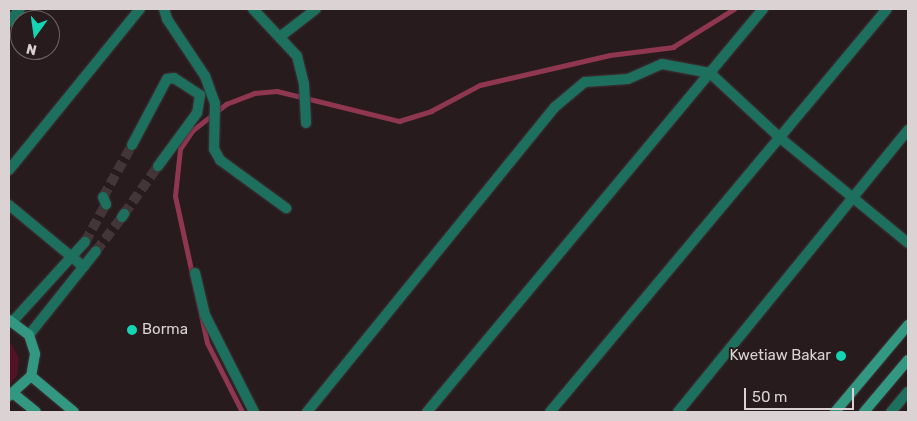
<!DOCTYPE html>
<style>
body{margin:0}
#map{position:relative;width:917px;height:421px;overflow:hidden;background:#271b1d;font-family:Rubik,sans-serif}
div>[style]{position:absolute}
.green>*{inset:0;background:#521327}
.stream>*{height:4.5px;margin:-2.25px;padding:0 2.25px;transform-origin:2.25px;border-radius:2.25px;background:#8f3750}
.street-tunnel>*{height:10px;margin-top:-5px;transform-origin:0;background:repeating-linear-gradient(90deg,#423638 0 10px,transparent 0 15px)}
.roads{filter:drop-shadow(0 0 1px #403537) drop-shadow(0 0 1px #403537)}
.street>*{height:10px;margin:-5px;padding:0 5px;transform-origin:5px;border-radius:5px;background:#1d6f5e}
.secondary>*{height:10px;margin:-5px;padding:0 5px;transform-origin:5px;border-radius:5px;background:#339882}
.dots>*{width:14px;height:14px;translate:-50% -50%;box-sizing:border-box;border:2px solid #271b1d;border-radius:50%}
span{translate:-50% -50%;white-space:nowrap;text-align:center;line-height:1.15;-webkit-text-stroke:4px #271b1d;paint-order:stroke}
.poi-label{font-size:15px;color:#dbd2d4}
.left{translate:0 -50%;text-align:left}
.right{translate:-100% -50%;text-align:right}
.frame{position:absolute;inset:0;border:10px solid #dbd2d4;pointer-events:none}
.north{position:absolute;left:10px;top:10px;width:50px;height:50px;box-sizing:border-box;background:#271b1d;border:1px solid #6f6466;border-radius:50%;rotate:194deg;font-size:14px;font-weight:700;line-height:20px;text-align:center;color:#dbd2d4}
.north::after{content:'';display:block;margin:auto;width:18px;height:22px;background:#14d5b3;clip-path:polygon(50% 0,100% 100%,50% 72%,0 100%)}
.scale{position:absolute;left:744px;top:388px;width:110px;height:22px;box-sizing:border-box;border:2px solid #dbd2d4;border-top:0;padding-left:6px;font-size:15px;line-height:18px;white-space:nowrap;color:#dbd2d4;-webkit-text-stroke:4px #271b1d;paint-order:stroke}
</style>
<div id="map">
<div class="green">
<i style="clip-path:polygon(9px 340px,19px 358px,17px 376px,9px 385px)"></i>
</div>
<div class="stream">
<i style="left:242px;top:412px;width:77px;rotate:-116.9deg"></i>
<i style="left:207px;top:343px;width:150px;rotate:-102.3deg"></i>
<i style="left:175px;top:196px;width:47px;rotate:-83.9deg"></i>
<i style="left:180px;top:149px;width:23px;rotate:-56deg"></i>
<i style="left:193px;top:130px;width:42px;rotate:-38.2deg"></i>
<i style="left:226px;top:104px;width:30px;rotate:-21deg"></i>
<i style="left:254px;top:93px;width:23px;rotate:-5deg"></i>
<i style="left:277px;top:91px;width:126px;rotate:13.8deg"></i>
<i style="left:399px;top:121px;width:34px;rotate:-17deg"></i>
<i style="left:431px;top:111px;width:55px;rotate:-28deg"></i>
<i style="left:480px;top:85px;width:133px;rotate:-13deg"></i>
<i style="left:610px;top:55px;width:64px;rotate:-7.2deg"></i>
<i style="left:673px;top:47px;width:72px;rotate:-31.9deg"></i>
</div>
<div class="street-tunnel">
<i style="left:103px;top:197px;width:60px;rotate:-60.9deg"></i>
<i style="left:124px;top:214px;width:59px;rotate:-54.7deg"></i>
<i style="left:85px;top:242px;width:43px;rotate:-61.1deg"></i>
<i style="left:96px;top:251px;width:43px;rotate:-52.6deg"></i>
</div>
<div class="roads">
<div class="street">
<i style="left:164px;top:9px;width:10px;rotate:73deg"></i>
<i style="left:167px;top:19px;width:69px;rotate:56.3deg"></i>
<i style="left:205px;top:76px;width:29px;rotate:70deg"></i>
<i style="left:215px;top:103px;width:46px;rotate:91.2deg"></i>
<i style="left:214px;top:149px;width:13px;rotate:61deg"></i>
<i style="left:220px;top:160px;width:82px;rotate:36deg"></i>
<i style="left:253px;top:9px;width:64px;rotate:46.9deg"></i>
<i style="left:297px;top:56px;width:29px;rotate:76deg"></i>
<i style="left:304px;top:84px;width:39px;rotate:87deg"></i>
<i style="left:9px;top:22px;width:17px;rotate:-50deg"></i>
<i style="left:281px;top:36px;width:44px;rotate:-37.6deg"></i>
<i style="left:132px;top:145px;width:75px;rotate:-62.1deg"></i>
<i style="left:167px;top:79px;width:7px;rotate:-8deg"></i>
<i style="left:174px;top:78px;width:31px;rotate:33deg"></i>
<i style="left:200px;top:95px;width:18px;rotate:99deg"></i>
<i style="left:197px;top:113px;width:66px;rotate:126.3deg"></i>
<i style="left:9px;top:170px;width:208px;rotate:-50.9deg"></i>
<i style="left:103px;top:197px;width:8px;rotate:67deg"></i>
<i style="left:9px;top:205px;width:97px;rotate:39.6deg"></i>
<i style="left:122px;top:217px;width:4px;rotate:-56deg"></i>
<i style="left:195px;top:273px;width:43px;rotate:76.6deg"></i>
<i style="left:205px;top:315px;width:109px;rotate:63.2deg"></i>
<i style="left:13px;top:321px;width:107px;rotate:-47.7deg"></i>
<i style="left:29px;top:335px;width:107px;rotate:-51.4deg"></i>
<i style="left:307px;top:412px;width:393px;rotate:-50.9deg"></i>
<i style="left:555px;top:107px;width:39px;rotate:-40deg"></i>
<i style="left:585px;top:82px;width:43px;rotate:-4deg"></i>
<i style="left:628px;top:79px;width:37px;rotate:-24deg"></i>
<i style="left:662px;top:64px;width:49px;rotate:10.6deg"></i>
<i style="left:710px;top:73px;width:94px;rotate:42.8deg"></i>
<i style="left:779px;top:137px;width:167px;rotate:39.4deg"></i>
<i style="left:427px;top:412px;width:525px;rotate:-50.18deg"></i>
<i style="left:550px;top:412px;width:525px;rotate:-50.1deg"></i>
<i style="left:678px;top:412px;width:364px;rotate:-50.8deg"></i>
<i style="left:891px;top:412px;width:26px;rotate:-50deg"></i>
</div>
<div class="secondary">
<i style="left:9px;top:320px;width:25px;rotate:37deg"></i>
<i style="left:29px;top:335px;width:20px;rotate:72deg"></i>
<i style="left:35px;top:354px;width:22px;rotate:100deg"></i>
<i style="left:31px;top:376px;width:30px;rotate:138deg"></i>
<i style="left:31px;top:376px;width:56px;rotate:39.9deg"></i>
<i style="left:14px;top:394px;width:28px;rotate:39deg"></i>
<i style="left:835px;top:412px;width:114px;rotate:-50deg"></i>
<i style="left:864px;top:412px;width:68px;rotate:-49.8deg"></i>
</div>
</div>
<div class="dots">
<i style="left:132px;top:330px;background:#14d5b3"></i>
<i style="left:841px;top:356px;background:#14d5b3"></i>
</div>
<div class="poi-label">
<span class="left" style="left:142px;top:330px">Borma</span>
<span class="right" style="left:831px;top:356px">Kwetiaw Bakar</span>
</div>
<div class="frame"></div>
<div class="north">N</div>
<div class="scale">50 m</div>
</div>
